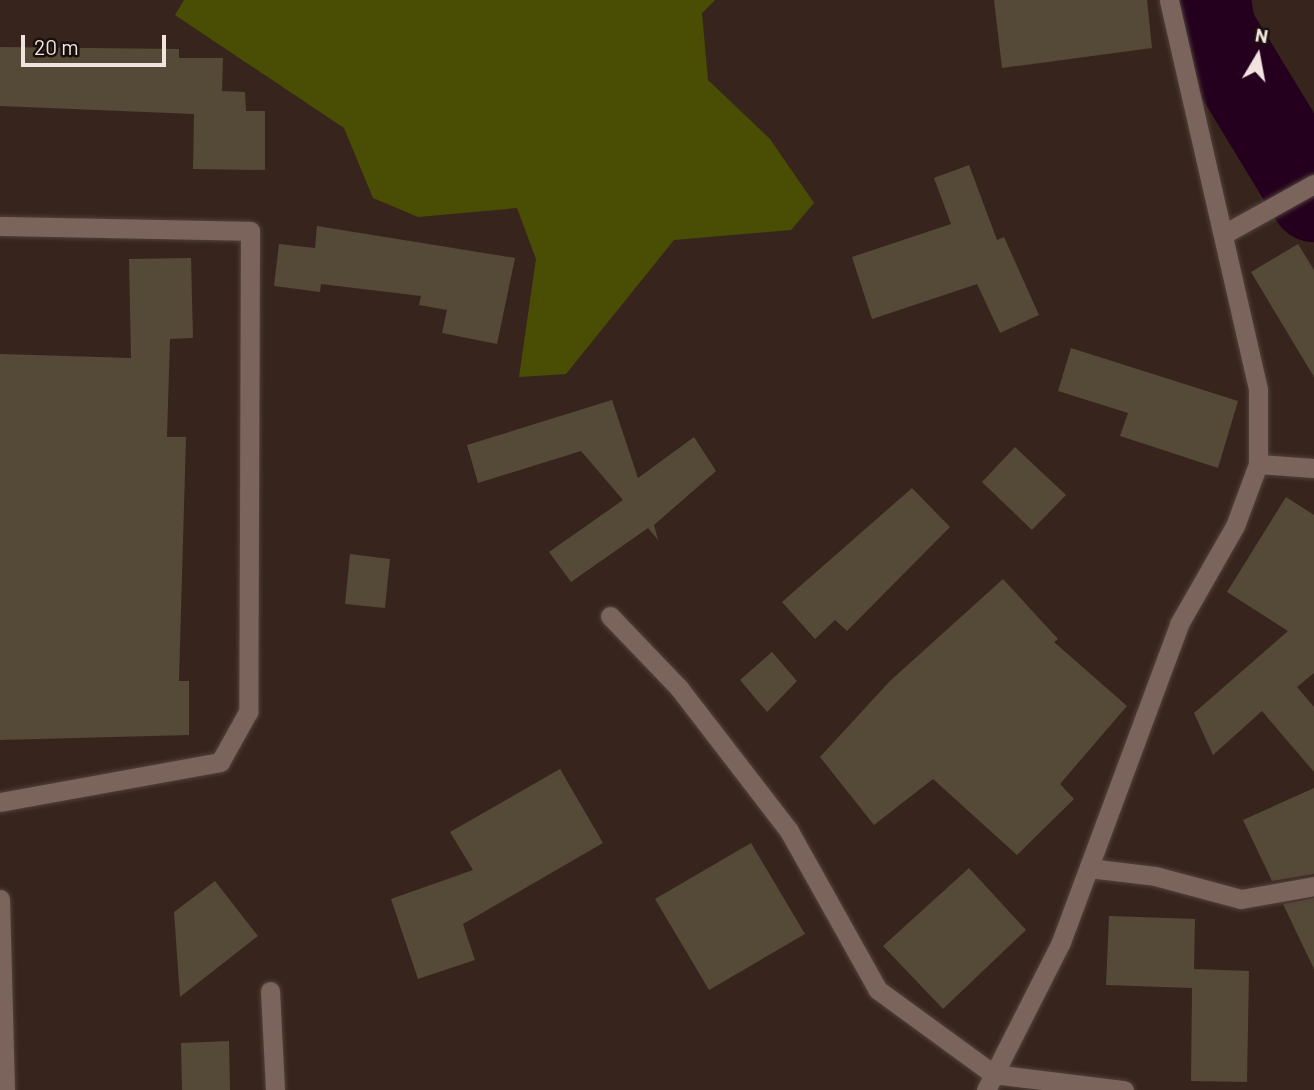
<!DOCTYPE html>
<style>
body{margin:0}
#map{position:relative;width:1314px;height:1090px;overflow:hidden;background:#37251d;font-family:Barlow,sans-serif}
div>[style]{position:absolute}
.green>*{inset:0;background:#4a4e04}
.river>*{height:88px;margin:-44px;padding:0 44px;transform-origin:44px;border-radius:44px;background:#24001e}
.building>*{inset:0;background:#554938}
.roads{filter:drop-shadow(0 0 2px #51413b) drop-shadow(0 0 2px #51413b)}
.minor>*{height:19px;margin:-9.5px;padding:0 9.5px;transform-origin:9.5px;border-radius:9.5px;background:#7a645b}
span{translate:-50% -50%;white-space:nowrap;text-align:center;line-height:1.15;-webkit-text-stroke:6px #19100d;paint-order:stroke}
.north{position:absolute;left:1223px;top:21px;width:70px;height:70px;-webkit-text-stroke:5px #19100d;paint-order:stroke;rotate:10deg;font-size:19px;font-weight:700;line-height:28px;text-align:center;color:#f1e4df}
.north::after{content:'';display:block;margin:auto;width:24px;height:32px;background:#f1e4df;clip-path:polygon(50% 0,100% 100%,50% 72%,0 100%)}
.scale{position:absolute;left:21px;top:35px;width:145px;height:32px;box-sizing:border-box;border:4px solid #f1e4df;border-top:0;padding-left:9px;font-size:21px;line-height:24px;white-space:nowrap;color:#f1e4df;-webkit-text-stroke:5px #19100d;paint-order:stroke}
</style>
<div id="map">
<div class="green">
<i style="clip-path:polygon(184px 0,715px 0,702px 13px,708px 80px,770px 139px,814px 203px,791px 230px,674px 240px,566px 374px,519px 377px,536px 259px,517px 208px,418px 217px,373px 198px,344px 128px,175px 15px)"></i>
</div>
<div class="river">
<i style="left:1207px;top:0;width:30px;rotate:81deg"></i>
<i style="left:1212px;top:30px;width:197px;rotate:58.7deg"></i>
</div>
<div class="building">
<i style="clip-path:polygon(994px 0,1147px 0,1152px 48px,1002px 68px)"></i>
<i style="clip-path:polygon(0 47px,179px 49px,179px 58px,223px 58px,222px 91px,245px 92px,246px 111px,265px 111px,265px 170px,193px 169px,194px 114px,0 106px)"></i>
<i style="clip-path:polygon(969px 165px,997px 240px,1004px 237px,1039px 315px,1000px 333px,977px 284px,872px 319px,852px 257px,951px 224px,934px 178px)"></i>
<i style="clip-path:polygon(317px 226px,515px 258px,497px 344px,442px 333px,447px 310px,419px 305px,421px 296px,321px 284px,320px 292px,274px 286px,279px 244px,315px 248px)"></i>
<i style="clip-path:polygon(1298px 244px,1314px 270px,1314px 377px,1251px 272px)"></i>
<i style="clip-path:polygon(191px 258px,193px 338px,170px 339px,167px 437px,186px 437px,179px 681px,189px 681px,189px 735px,0 740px,0 354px,131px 358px,129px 259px)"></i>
<i style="clip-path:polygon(1071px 348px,1238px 401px,1218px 468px,1120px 436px,1128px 413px,1058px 391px)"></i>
<i style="clip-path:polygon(612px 400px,638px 478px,694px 437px,716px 471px,654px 525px,658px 540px,648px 528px,571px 582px,549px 552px,623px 500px,581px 451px,478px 483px,467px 445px)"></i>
<i style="clip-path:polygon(1015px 447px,1066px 495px,1032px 530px,982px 482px)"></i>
<i style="clip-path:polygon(912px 488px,950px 527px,847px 631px,835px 620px,815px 639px,782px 602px)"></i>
<i style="clip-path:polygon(1286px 497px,1314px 515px,1314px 673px,1297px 687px,1314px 707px,1314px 772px,1262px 711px,1213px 755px,1194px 713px,1288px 631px,1227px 592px)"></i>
<i style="clip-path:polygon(350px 554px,390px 559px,385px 608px,345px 604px)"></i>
<i style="clip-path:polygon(1003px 579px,1058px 639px,1054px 642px,1127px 706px,1060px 784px,1074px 799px,1017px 855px,933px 779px,874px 825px,820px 757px,890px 681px)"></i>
<i style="clip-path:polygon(772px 652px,797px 681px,767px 712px,740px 680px)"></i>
<i style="clip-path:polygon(560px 769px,603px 843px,463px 924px,475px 960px,418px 979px,391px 899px,473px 870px,450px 832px)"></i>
<i style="clip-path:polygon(1314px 788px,1314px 874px,1272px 881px,1243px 820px)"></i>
<i style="clip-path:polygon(751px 843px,805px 934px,709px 990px,655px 899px)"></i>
<i style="clip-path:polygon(969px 868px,1026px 930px,943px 1009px,883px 946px)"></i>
<i style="clip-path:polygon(215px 881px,258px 936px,180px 997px,174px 912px)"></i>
<i style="clip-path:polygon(1314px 898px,1314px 969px,1283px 904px)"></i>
<i style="clip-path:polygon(1109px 916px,1195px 919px,1194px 969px,1249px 971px,1247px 1082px,1191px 1081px,1192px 988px,1106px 985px)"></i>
<i style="clip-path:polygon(229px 1041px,230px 1090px,182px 1090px,181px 1043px)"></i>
</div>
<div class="roads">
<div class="minor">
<i style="left:0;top:226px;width:250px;rotate:1.1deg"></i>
<i style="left:250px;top:231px;width:481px;rotate:90.2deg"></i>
<i style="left:248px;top:712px;width:57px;rotate:119.2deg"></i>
<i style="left:220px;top:762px;width:224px;rotate:169.7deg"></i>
<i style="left:1224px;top:234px;width:103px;rotate:-29.1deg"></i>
<i style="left:1258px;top:464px;width:56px;rotate:4.1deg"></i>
<i style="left:610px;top:616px;width:100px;rotate:46.2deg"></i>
<i style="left:679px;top:688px;width:180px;rotate:52.4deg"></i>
<i style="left:789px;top:831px;width:182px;rotate:60.8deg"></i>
<i style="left:878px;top:990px;width:142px;rotate:36.1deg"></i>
<i style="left:993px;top:1074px;width:132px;rotate:7deg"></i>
<i style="left:1089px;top:868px;width:66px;rotate:6.9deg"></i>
<i style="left:1155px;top:876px;width:89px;rotate:15deg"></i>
<i style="left:1241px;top:899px;width:74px;rotate:-10.1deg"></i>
<i style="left:0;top:899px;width:191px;rotate:88.5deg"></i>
<i style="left:270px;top:991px;width:99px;rotate:87.1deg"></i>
<i style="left:986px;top:1090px;width:166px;rotate:-63.1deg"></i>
<i style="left:1061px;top:942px;width:339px;rotate:-69.6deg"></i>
<i style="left:1179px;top:624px;width:113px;rotate:-60.3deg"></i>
<i style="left:1235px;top:526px;width:66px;rotate:-69.6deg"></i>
<i style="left:1258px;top:464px;width:75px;rotate:-90deg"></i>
<i style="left:1258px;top:389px;width:399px;rotate:-102.9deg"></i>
</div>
</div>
<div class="north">N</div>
<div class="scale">20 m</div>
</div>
